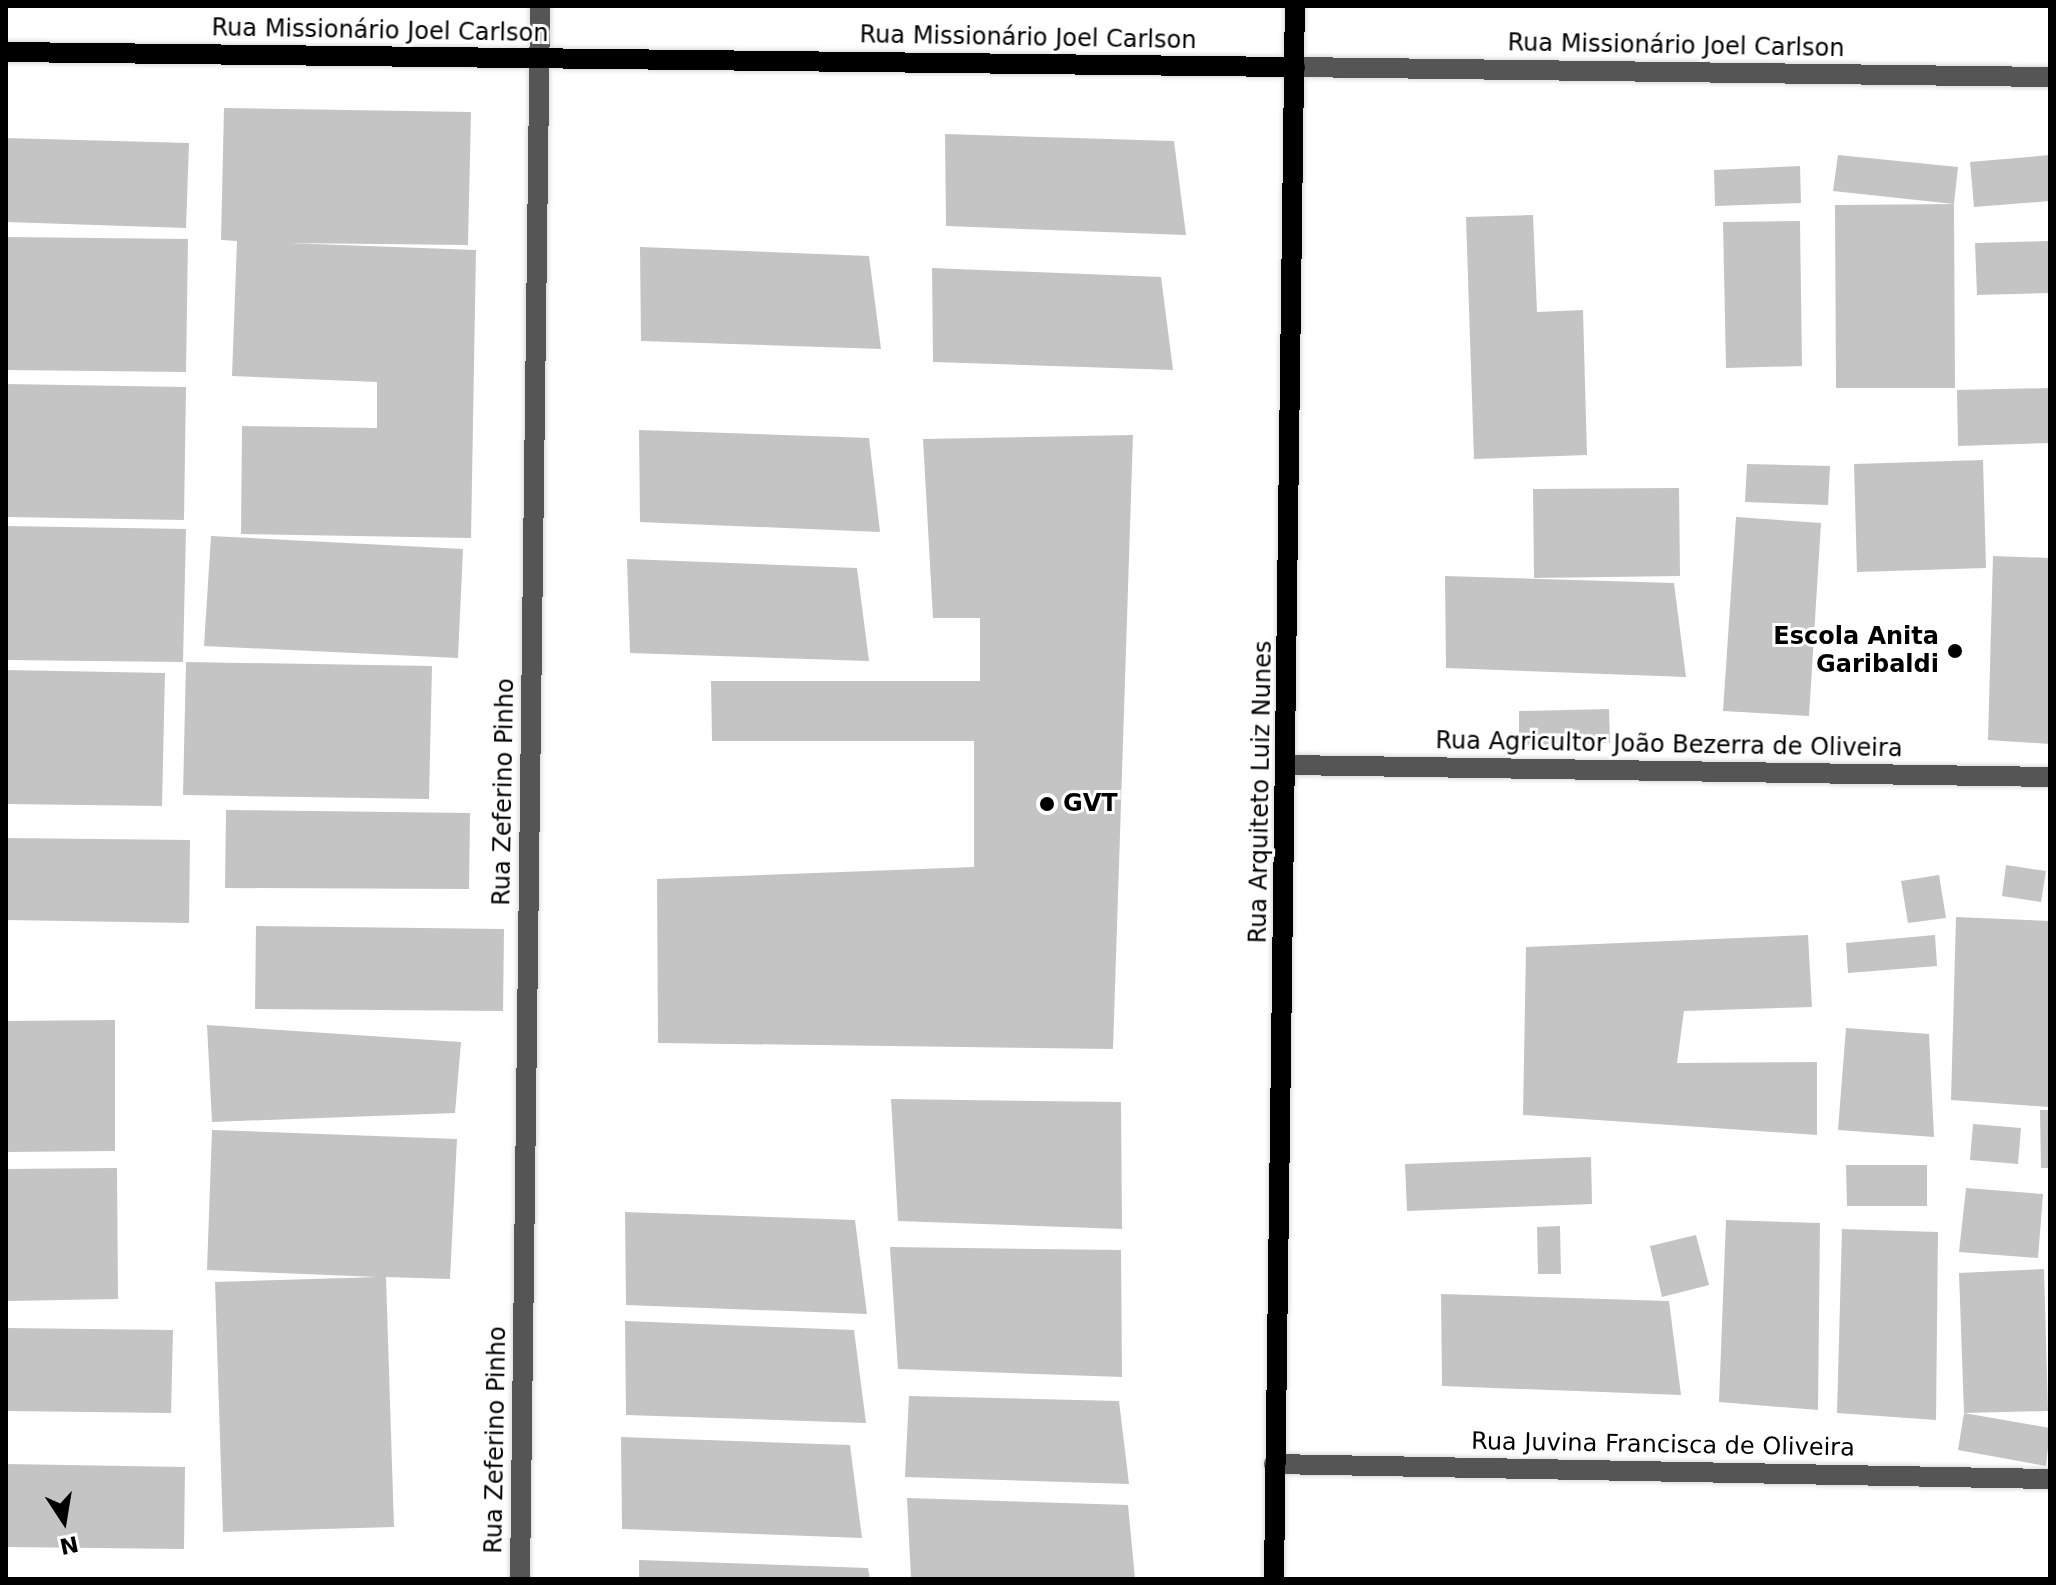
<!DOCTYPE html>
<meta charset="utf-8">
<style>
body{margin:0}
#map{position:relative;width:2056px;height:1585px;overflow:hidden;background:#fff;font-family:"DejaVu Sans",sans-serif}
div>[style]{position:absolute}
.building>*{inset:0;background:#c4c4c4}
.roads{filter:drop-shadow(0 0 2px #dbdbdb) drop-shadow(0 0 2px #dbdbdb)}
.minor>*{height:20px;margin:-10px;padding:0 10px;transform-origin:10px;border-radius:10px;background:#555}
.major>*{height:20px;margin:-10px;padding:0 10px;transform-origin:10px;border-radius:10px;background:#000}
.dots>*{width:22px;height:22px;translate:-50% -50%;box-sizing:border-box;border:4px solid #fff;border-radius:50%}
span{translate:-50% -50%;white-space:nowrap;text-align:center;line-height:1.15;-webkit-text-stroke:6px #fff;paint-order:stroke}
.street-label{font-size:24px;color:#000}
.poi-label{font-size:24px;color:#000;font-weight:700}
.right{translate:-100% -50%;text-align:right}
.left{translate:0 -50%;text-align:left}
.frame{position:absolute;inset:0;border:8px solid #000;pointer-events:none}
.north{position:absolute;left:24px;top:1481px;width:80px;height:80px;-webkit-text-stroke:6px #fff;paint-order:stroke;rotate:168deg;font-size:22px;font-weight:700;line-height:32px;text-align:center;color:#000}
.north::after{content:'';display:block;margin:auto;width:28px;height:36px;background:#000;clip-path:polygon(50% 0,100% 100%,50% 72%,0 100%)}
</style>
<div id="map">
<div class="building">
<i style="clip-path:polygon(224px 108px,471px 112px,468px 245px,287px 243px,476px 250px,471px 538px,241px 534px,242px 426px,377px 428px,377px 382px,232px 376px,237px 241px,221px 240px)"></i>
<i style="clip-path:polygon(945px 134px,1174px 141px,1186px 235px,946px 226px)"></i>
<i style="clip-path:polygon(6px 138px,189px 143px,186px 228px,6px 222px)"></i>
<i style="clip-path:polygon(1838px 155px,1958px 167px,1954px 204px,1833px 191px)"></i>
<i style="clip-path:polygon(2050px 155px,2050px 201px,1974px 207px,1970px 162px)"></i>
<i style="clip-path:polygon(1800px 166px,1801px 203px,1715px 206px,1714px 170px)"></i>
<i style="clip-path:polygon(1954px 204px,1955px 388px,1836px 388px,1835px 205px)"></i>
<i style="clip-path:polygon(1533px 215px,1537px 312px,1583px 310px,1587px 455px,1474px 459px,1466px 217px)"></i>
<i style="clip-path:polygon(1800px 221px,1802px 366px,1726px 368px,1723px 222px)"></i>
<i style="clip-path:polygon(6px 237px,188px 239px,186px 372px,6px 370px)"></i>
<i style="clip-path:polygon(2050px 241px,2050px 293px,1977px 295px,1975px 243px)"></i>
<i style="clip-path:polygon(640px 247px,869px 256px,881px 349px,641px 341px)"></i>
<i style="clip-path:polygon(932px 268px,1161px 277px,1173px 370px,933px 362px)"></i>
<i style="clip-path:polygon(6px 384px,186px 387px,184px 520px,6px 517px)"></i>
<i style="clip-path:polygon(2050px 388px,2050px 443px,1958px 446px,1957px 390px)"></i>
<i style="clip-path:polygon(639px 430px,869px 438px,880px 532px,640px 522px)"></i>
<i style="clip-path:polygon(1133px 435px,1113px 1049px,658px 1043px,657px 879px,974px 867px,974px 741px,712px 741px,711px 681px,980px 681px,980px 618px,933px 618px,923px 439px)"></i>
<i style="clip-path:polygon(1983px 460px,1986px 568px,1857px 572px,1854px 464px)"></i>
<i style="clip-path:polygon(1747px 464px,1830px 466px,1828px 505px,1745px 502px)"></i>
<i style="clip-path:polygon(1679px 488px,1680px 576px,1534px 578px,1533px 489px)"></i>
<i style="clip-path:polygon(1736px 517px,1821px 523px,1809px 716px,1723px 711px)"></i>
<i style="clip-path:polygon(6px 526px,186px 529px,183px 662px,6px 660px)"></i>
<i style="clip-path:polygon(211px 536px,463px 549px,458px 658px,204px 646px)"></i>
<i style="clip-path:polygon(1993px 556px,2050px 558px,2050px 744px,1988px 740px)"></i>
<i style="clip-path:polygon(627px 559px,857px 568px,869px 661px,630px 653px)"></i>
<i style="clip-path:polygon(1445px 576px,1674px 583px,1686px 677px,1446px 668px)"></i>
<i style="clip-path:polygon(186px 662px,432px 666px,429px 799px,183px 795px)"></i>
<i style="clip-path:polygon(6px 670px,165px 673px,162px 806px,6px 804px)"></i>
<i style="clip-path:polygon(1609px 709px,1610px 743px,1519px 745px,1519px 711px)"></i>
<i style="clip-path:polygon(226px 810px,470px 813px,469px 889px,225px 888px)"></i>
<i style="clip-path:polygon(6px 838px,190px 840px,189px 923px,6px 920px)"></i>
<i style="clip-path:polygon(2006px 865px,2046px 871px,2041px 902px,2002px 896px)"></i>
<i style="clip-path:polygon(1939px 875px,1946px 918px,1908px 923px,1901px 881px)"></i>
<i style="clip-path:polygon(1956px 917px,2050px 921px,2049px 1107px,1951px 1100px)"></i>
<i style="clip-path:polygon(256px 926px,504px 929px,503px 1011px,255px 1009px)"></i>
<i style="clip-path:polygon(1808px 935px,1812px 1007px,1684px 1011px,1677px 1063px,1817px 1062px,1817px 1135px,1523px 1115px,1526px 947px)"></i>
<i style="clip-path:polygon(1935px 935px,1937px 966px,1848px 973px,1846px 943px)"></i>
<i style="clip-path:polygon(115px 1020px,115px 1151px,6px 1152px,6px 1021px)"></i>
<i style="clip-path:polygon(207px 1025px,461px 1042px,455px 1113px,212px 1122px)"></i>
<i style="clip-path:polygon(1846px 1028px,1929px 1034px,1934px 1137px,1838px 1130px)"></i>
<i style="clip-path:polygon(891px 1099px,1121px 1102px,1122px 1229px,898px 1221px)"></i>
<i style="clip-path:polygon(2040px 1110px,2050px 1110px,2050px 1168px,2041px 1168px)"></i>
<i style="clip-path:polygon(1973px 1124px,2021px 1128px,2018px 1164px,1970px 1160px)"></i>
<i style="clip-path:polygon(212px 1130px,457px 1139px,450px 1279px,386px 1277px,394px 1527px,223px 1532px,215px 1282px,378px 1277px,207px 1270px)"></i>
<i style="clip-path:polygon(1591px 1157px,1592px 1204px,1407px 1211px,1405px 1164px)"></i>
<i style="clip-path:polygon(1846px 1165px,1927px 1165px,1927px 1206px,1847px 1206px)"></i>
<i style="clip-path:polygon(117px 1168px,118px 1299px,6px 1301px,6px 1169px)"></i>
<i style="clip-path:polygon(1966px 1188px,2043px 1194px,2038px 1258px,1959px 1252px)"></i>
<i style="clip-path:polygon(625px 1212px,855px 1220px,867px 1314px,626px 1305px)"></i>
<i style="clip-path:polygon(1726px 1220px,1820px 1223px,1818px 1410px,1719px 1402px)"></i>
<i style="clip-path:polygon(1560px 1226px,1561px 1274px,1538px 1274px,1537px 1227px)"></i>
<i style="clip-path:polygon(1842px 1229px,1938px 1232px,1936px 1420px,1837px 1413px)"></i>
<i style="clip-path:polygon(1696px 1235px,1709px 1285px,1662px 1297px,1650px 1246px)"></i>
<i style="clip-path:polygon(890px 1247px,1121px 1250px,1122px 1377px,898px 1369px)"></i>
<i style="clip-path:polygon(2044px 1269px,2048px 1411px,1964px 1413px,1959px 1273px)"></i>
<i style="clip-path:polygon(1441px 1294px,1669px 1301px,1681px 1395px,1442px 1386px)"></i>
<i style="clip-path:polygon(625px 1321px,854px 1330px,866px 1423px,626px 1415px)"></i>
<i style="clip-path:polygon(6px 1328px,173px 1330px,171px 1413px,6px 1411px)"></i>
<i style="clip-path:polygon(909px 1396px,1119px 1401px,1129px 1484px,905px 1477px)"></i>
<i style="clip-path:polygon(1964px 1413px,2050px 1428px,2046px 1466px,1958px 1450px)"></i>
<i style="clip-path:polygon(621px 1437px,850px 1445px,862px 1538px,622px 1529px)"></i>
<i style="clip-path:polygon(6px 1464px,185px 1467px,184px 1549px,6px 1547px)"></i>
<i style="clip-path:polygon(907px 1498px,1128px 1505px,1135px 1579px,911px 1579px)"></i>
<i style="clip-path:polygon(639px 1560px,868px 1568px,870px 1579px,639px 1579px)"></i>
</div>
<div class="roads">
<div class="minor">
<i style="left:1295px;top:67px;width:755px;rotate:0.76deg"></i>
<i style="left:1288px;top:765px;width:762px;rotate:0.9deg"></i>
<i style="left:1274px;top:1464px;width:776px;rotate:1.11deg"></i>
<i style="left:520px;top:1579px;width:1573px;rotate:-89.27deg"></i>
</div>
<div class="major">
<i style="left:6px;top:52px;width:1289px;rotate:0.67deg"></i>
<i style="left:1274px;top:1579px;width:1573px;rotate:-89.24deg"></i>
</div>
</div>
<div class="dots">
<i style="left:1955px;top:651px;background:#000"></i>
<i style="left:1047px;top:804px;background:#000"></i>
</div>
<div class="street-label">
<span style="left:380px;top:31px;rotate:1deg">Rua Missionário Joel Carlson</span>
<span style="left:1028px;top:38px;rotate:1deg">Rua Missionário Joel Carlson</span>
<span style="left:1676px;top:46px;rotate:1deg">Rua Missionário Joel Carlson</span>
<span style="left:1669px;top:745px;rotate:1deg">Rua Agricultor João Bezerra de Oliveira</span>
<span style="left:504px;top:792px;rotate:-89deg">Rua Zeferino Pinho</span>
<span style="left:1261px;top:792px;rotate:-89deg">Rua Arquiteto Luiz Nunes</span>
<span style="left:496px;top:1440px;rotate:-89deg">Rua Zeferino Pinho</span>
<span style="left:1663px;top:1445px;rotate:1deg">Rua Juvina Francisca de Oliveira</span>
</div>
<div class="poi-label">
<span class="right" style="left:1939px;top:651px">Escola Anita<br>Garibaldi</span>
<span class="left" style="left:1063px;top:804px">GVT</span>
</div>
<div class="frame"></div>
<div class="north">N</div>
</div>
